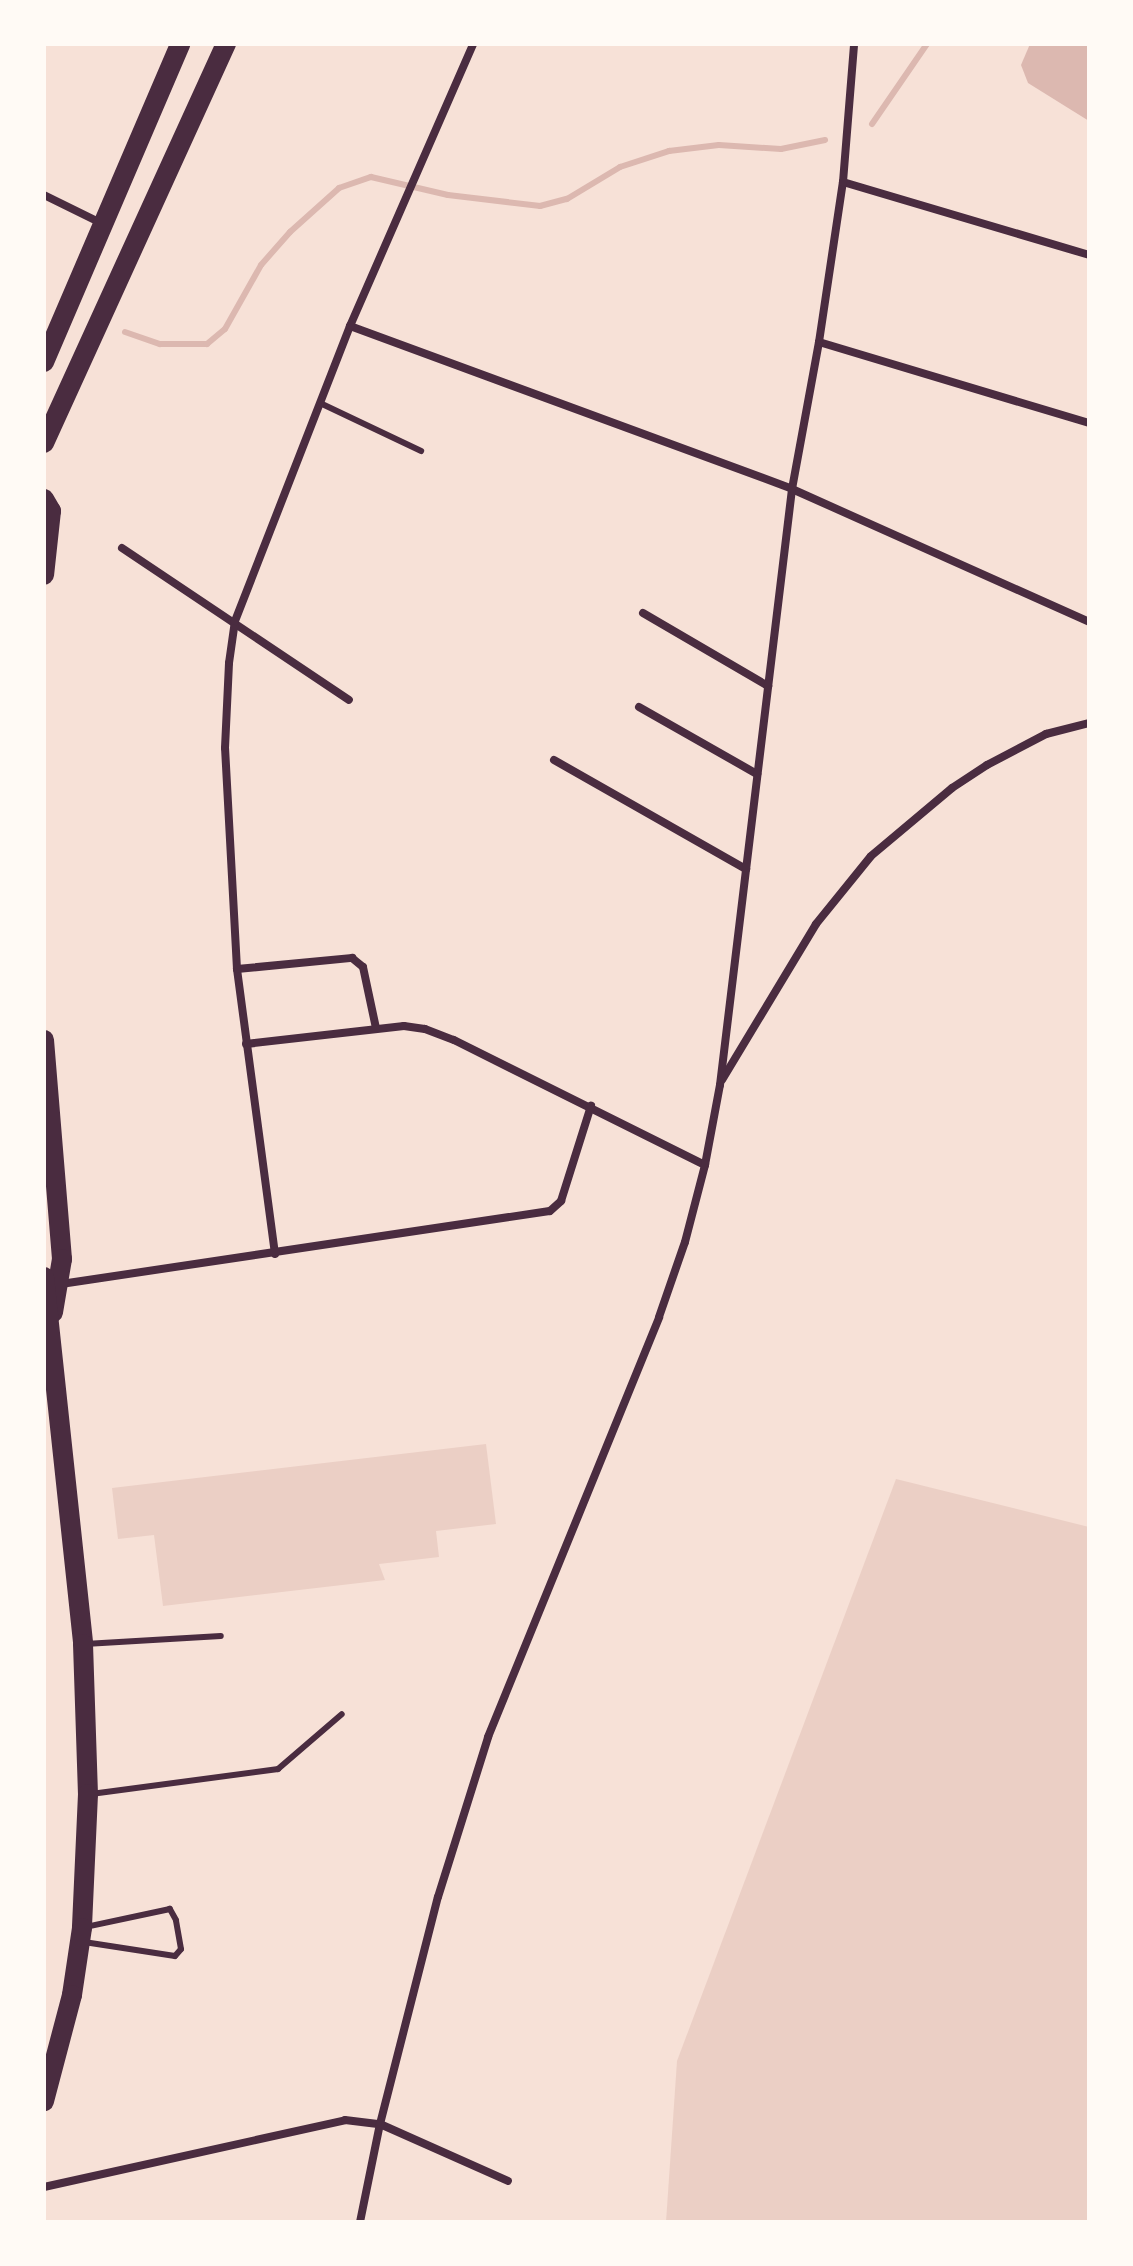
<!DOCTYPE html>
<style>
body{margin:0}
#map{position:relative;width:1133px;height:2266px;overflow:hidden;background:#f7e1d7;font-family:"Crimson Pro",serif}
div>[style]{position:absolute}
.green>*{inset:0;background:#ebcfc5}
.water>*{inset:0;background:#dcb8b0}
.stream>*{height:6px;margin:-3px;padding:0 3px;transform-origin:3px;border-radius:3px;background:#dcb8b0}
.service>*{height:6px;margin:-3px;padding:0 3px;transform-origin:3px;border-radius:3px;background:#4a2c40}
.minor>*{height:8px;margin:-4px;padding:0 4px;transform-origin:4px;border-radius:4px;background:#4a2c40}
.trunk>*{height:20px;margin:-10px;padding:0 10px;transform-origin:10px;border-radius:10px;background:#4a2c40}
span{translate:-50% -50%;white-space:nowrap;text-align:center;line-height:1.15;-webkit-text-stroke:7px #fffaf5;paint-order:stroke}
.frame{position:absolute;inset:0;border:46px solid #fffaf5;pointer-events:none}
</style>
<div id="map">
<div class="green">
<i style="clip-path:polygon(486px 1444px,496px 1524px,436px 1531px,439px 1557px,379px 1564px,385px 1580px,163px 1606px,154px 1535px,118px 1539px,112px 1488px)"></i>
<i style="clip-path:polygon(896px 1479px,1089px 1527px,1089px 2222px,666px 2222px,677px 2061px)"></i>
</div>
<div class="water">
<i style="clip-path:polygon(1030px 44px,1089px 44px,1089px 121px,1028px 83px,1021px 65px)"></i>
</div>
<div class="stream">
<i style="left:872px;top:124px;width:97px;rotate:-55.5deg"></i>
<i style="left:125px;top:332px;width:37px;rotate:19deg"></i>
<i style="left:160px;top:344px;width:47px"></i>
<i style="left:207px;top:344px;width:23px;rotate:-40deg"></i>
<i style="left:225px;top:329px;width:73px;rotate:-60.6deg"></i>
<i style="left:261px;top:265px;width:44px;rotate:-48.7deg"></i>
<i style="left:290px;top:232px;width:66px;rotate:-41.9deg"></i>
<i style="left:339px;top:188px;width:34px;rotate:-19deg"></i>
<i style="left:371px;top:177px;width:79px;rotate:13.2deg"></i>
<i style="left:448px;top:195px;width:93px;rotate:6.8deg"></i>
<i style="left:540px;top:206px;width:28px;rotate:-15deg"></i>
<i style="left:567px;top:199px;width:62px;rotate:-31.1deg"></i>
<i style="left:620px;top:167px;width:52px;rotate:-18.1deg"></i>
<i style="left:669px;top:151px;width:50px;rotate:-6.8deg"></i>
<i style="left:719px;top:145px;width:62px;rotate:3.7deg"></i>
<i style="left:781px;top:149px;width:45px;rotate:-11.6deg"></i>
</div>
<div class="service">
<i style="left:320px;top:403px;width:112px;rotate:25.4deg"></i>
<i style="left:85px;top:1644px;width:136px;rotate:-3.4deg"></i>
<i style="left:91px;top:1794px;width:189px;rotate:-7.6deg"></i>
<i style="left:278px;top:1769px;width:84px;rotate:-40.7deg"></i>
<i style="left:84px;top:1942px;width:92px;rotate:8.7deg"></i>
<i style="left:175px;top:1956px;width:9px;rotate:-49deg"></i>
<i style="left:181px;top:1949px;width:29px;rotate:-100deg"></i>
<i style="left:176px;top:1920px;width:13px;rotate:-119deg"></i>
<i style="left:170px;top:1909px;width:87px;rotate:168deg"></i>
</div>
<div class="minor">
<i style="left:843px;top:182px;width:257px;rotate:16.5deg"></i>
<i style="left:44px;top:195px;width:64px;rotate:26.2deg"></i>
<i style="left:350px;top:326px;width:471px;rotate:20.2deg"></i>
<i style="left:792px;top:489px;width:325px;rotate:24.1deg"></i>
<i style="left:819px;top:342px;width:282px;rotate:16.7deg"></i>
<i style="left:122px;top:548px;width:273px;rotate:33.8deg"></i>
<i style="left:643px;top:613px;width:145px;rotate:30.3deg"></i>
<i style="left:639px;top:707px;width:136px;rotate:29.6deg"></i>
<i style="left:554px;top:760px;width:221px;rotate:29.6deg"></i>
<i style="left:237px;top:969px;width:116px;rotate:-5.5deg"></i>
<i style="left:352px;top:958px;width:14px;rotate:39deg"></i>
<i style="left:363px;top:967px;width:62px;rotate:78deg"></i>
<i style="left:246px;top:1044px;width:159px;rotate:-6.5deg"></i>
<i style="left:404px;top:1026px;width:21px;rotate:8deg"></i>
<i style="left:425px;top:1029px;width:31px;rotate:21deg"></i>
<i style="left:454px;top:1040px;width:280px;rotate:26.5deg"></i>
<i style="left:722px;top:1080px;width:182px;rotate:-58.9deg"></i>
<i style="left:816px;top:924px;width:87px;rotate:-51deg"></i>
<i style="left:871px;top:856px;width:106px;rotate:-40deg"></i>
<i style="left:952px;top:788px;width:42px;rotate:-33.3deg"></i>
<i style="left:987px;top:765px;width:67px;rotate:-27.7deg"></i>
<i style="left:1046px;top:734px;width:44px;rotate:-14.3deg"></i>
<i style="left:275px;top:1254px;width:288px;rotate:-97.6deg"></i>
<i style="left:237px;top:969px;width:221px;rotate:-93.1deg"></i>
<i style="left:225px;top:748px;width:85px;rotate:-87.3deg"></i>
<i style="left:229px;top:663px;width:42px;rotate:-81.9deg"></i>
<i style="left:235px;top:621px;width:317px;rotate:-68.7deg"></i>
<i style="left:350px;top:326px;width:308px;rotate:-66.4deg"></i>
<i style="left:61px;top:1284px;width:494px;rotate:-8.5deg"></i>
<i style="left:550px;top:1211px;width:15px;rotate:-42deg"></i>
<i style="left:561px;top:1201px;width:100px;rotate:-72.5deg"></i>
<i style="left:44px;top:2187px;width:308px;rotate:-12.5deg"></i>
<i style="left:345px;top:2120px;width:35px;rotate:7deg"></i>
<i style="left:380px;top:2124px;width:140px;rotate:24deg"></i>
<i style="left:360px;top:2222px;width:100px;rotate:-78.5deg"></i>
<i style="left:380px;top:2124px;width:234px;rotate:-75.7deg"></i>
<i style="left:438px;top:1897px;width:168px;rotate:-72.6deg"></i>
<i style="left:488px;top:1737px;width:453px;rotate:-67.8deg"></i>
<i style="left:659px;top:1317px;width:79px;rotate:-70.9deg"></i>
<i style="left:685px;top:1242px;width:80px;rotate:-75.4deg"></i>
<i style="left:705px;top:1165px;width:81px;rotate:-79.4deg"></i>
<i style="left:720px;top:1085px;width:600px;rotate:-83.11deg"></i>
<i style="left:792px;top:489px;width:149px;rotate:-79.6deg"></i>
<i style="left:819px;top:342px;width:162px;rotate:-81.5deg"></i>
<i style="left:843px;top:182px;width:138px;rotate:-85.4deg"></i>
</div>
<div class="trunk">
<i style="left:44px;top:362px;width:346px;rotate:-66.8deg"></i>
<i style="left:44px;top:443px;width:439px;rotate:-65.5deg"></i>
<i style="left:44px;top:499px;width:14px;rotate:60deg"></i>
<i style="left:51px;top:511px;width:64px;rotate:96.2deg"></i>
<i style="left:44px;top:1040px;width:220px;rotate:85.3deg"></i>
<i style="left:62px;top:1259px;width:54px;rotate:99.6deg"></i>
<i style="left:44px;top:1277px;width:369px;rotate:83.9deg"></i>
<i style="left:83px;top:1644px;width:150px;rotate:88.1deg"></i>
<i style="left:88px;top:1794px;width:134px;rotate:92.6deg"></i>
<i style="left:82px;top:1928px;width:68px;rotate:98.5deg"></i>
<i style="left:72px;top:1995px;width:110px;rotate:104.8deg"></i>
</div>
<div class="frame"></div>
</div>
